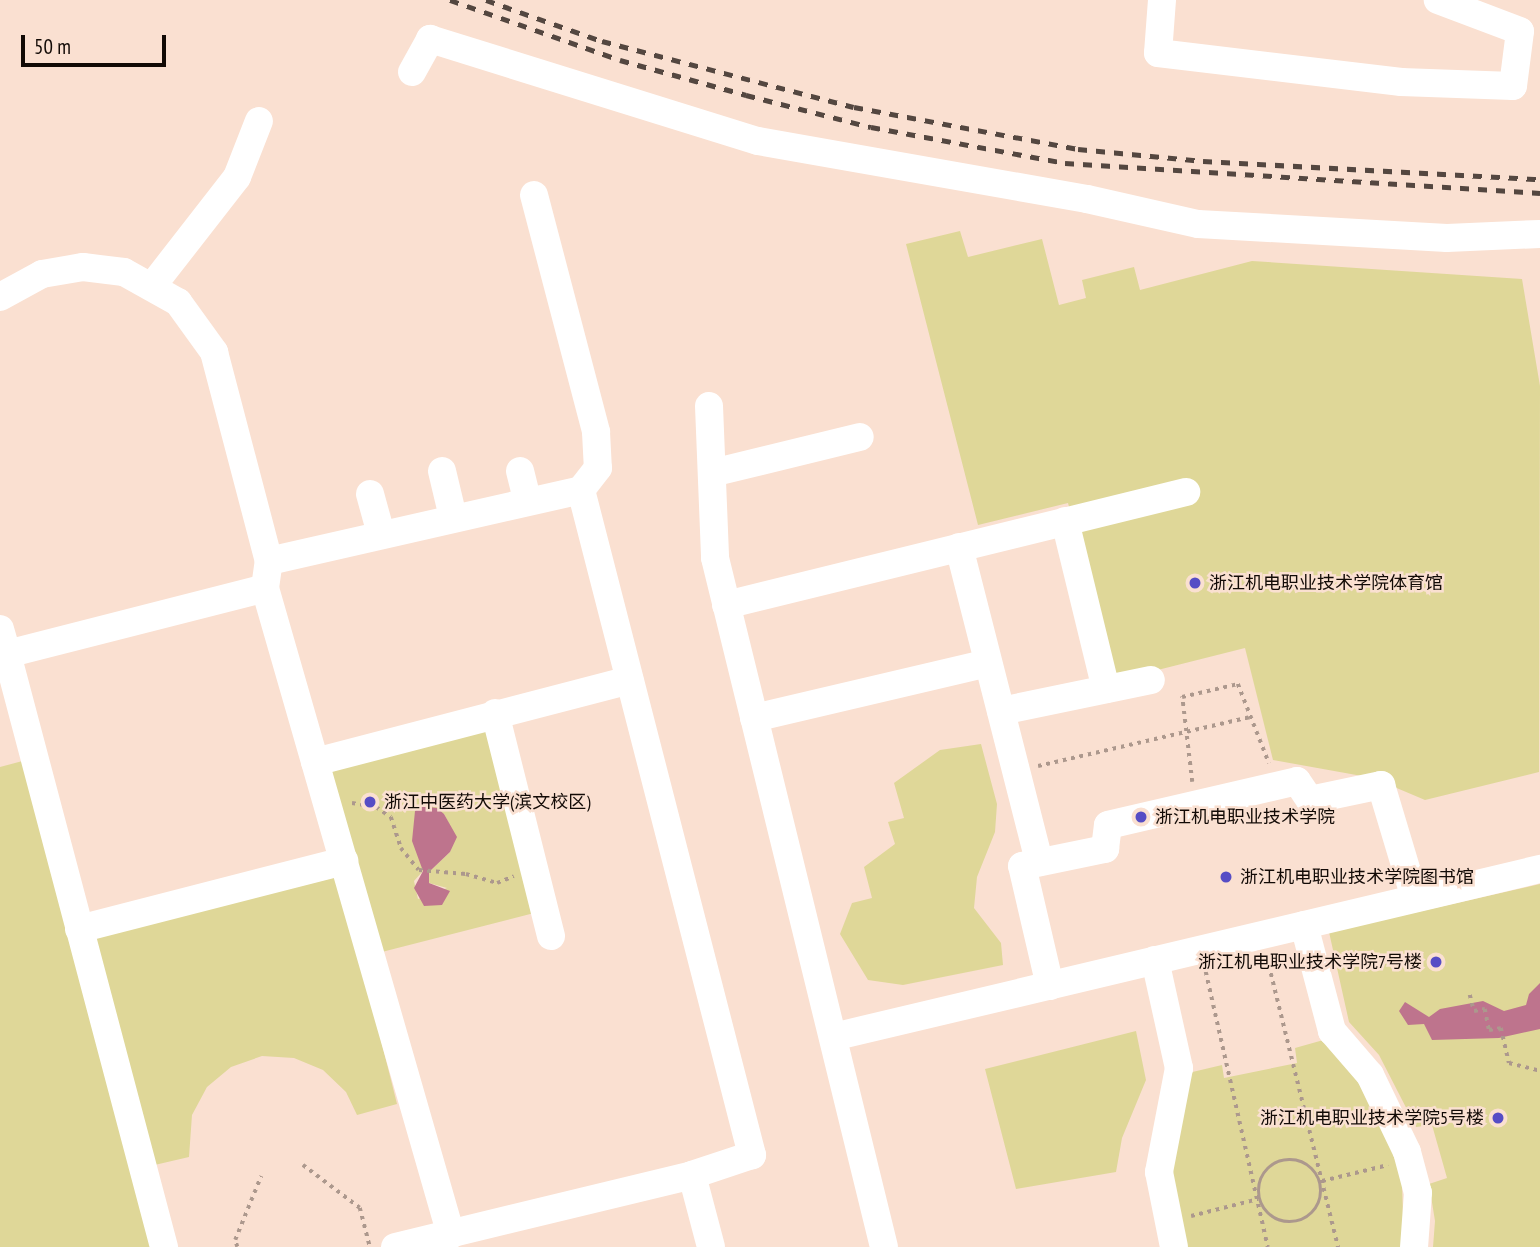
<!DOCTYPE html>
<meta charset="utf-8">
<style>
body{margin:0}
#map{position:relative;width:1540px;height:1247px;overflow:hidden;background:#fae0d1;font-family:"PT Sans Narrow","Noto Sans SC",sans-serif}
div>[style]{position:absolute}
.green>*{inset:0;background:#dfd798}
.water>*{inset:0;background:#be748d}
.path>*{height:3.5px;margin-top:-1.75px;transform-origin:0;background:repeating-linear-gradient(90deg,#ac988d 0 3.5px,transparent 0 8.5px)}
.path>.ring{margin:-1.75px;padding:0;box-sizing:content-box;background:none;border:3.5px solid #ac988d;border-radius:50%}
.minor>*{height:28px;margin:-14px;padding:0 14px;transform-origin:14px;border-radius:14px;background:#fff}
.rail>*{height:5px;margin-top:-2.5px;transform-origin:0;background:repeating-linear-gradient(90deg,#544740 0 9px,transparent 0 18px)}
.dots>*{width:19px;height:19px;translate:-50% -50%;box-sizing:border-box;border:4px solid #fae0d1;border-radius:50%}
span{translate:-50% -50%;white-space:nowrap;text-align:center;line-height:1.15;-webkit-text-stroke:5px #fae0d1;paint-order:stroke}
.poi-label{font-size:18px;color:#120a06}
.left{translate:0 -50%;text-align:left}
.right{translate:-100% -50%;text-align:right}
.scale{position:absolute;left:21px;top:35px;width:145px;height:32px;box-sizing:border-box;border:4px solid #120a06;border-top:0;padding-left:9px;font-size:21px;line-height:24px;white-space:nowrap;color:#120a06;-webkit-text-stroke:5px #fae0d1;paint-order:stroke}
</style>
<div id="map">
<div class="green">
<i style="clip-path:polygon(960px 231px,968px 257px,1042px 239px,1059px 305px,1086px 298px,1082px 280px,1134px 267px,1140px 290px,1252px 261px,1522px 279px,1540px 386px,1539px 772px,1425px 800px,1373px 778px,1273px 760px,1245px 648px,1114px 681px,1068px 503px,978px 525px,906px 244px)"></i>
<i style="clip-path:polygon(evenodd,490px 723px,538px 912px,374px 954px,325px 765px,490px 723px,444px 814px,454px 834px,450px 852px,429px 872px,429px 883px,447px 888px,418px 899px,414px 881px,423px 871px,421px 857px,413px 835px,416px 826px,444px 814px)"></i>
<i style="clip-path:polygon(981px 744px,997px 804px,995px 832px,977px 877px,974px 908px,1001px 943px,1003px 965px,903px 985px,868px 980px,840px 934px,852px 903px,872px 898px,864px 867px,895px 844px,888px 822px,904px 818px,894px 783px,940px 750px)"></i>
<i style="clip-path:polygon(30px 759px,153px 1247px,0 1247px,0 767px)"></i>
<i style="clip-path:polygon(340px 876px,397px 1104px,357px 1115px,346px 1092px,323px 1070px,294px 1058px,262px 1056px,231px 1067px,207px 1087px,192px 1115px,189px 1157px,146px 1167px,88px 939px)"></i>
<i style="clip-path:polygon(1540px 884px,1540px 1247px,1433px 1247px,1435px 1221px,1429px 1184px,1447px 1178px,1432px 1125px,1416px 1127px,1379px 1055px,1349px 1022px,1329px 932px)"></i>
<i style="clip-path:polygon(1136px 1031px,1146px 1080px,1122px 1138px,1116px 1172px,1016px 1189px,985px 1069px)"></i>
<i style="clip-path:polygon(1327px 1039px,1382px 1111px,1402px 1184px,1404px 1247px,1187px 1247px,1169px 1181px,1184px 1074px,1222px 1065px,1224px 1078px,1297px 1063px,1295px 1048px)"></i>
</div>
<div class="water">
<i style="clip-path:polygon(420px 806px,437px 808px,444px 814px,457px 837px,450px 852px,429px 872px,429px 883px,450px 891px,442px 905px,424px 906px,414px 888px,423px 871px,412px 841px,415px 811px)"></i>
<i style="clip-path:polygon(1540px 983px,1540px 1029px,1499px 1038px,1432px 1040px,1424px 1024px,1408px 1025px,1399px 1011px,1405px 1002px,1429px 1017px,1440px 1009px,1483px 1001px,1504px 1011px,1526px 1005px,1529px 994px)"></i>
</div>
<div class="path">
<i style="left:1038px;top:766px;width:218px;rotate:-13deg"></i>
<i style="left:1192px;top:782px;width:86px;rotate:-96.7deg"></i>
<i style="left:1182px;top:697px;width:57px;rotate:-13.1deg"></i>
<i style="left:1238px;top:684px;width:85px;rotate:68.6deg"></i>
<i style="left:352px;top:803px;width:24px;rotate:9deg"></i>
<i style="left:376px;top:807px;width:18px;rotate:34deg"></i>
<i style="left:391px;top:817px;width:33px;rotate:72deg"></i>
<i style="left:401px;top:848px;width:28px;rotate:51deg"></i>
<i style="left:419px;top:870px;width:47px;rotate:4.9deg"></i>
<i style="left:466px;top:874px;width:32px;rotate:16deg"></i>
<i style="left:497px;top:883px;width:18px;rotate:-22deg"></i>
<i style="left:1267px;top:957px;width:299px;rotate:76.2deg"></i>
<i style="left:1206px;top:972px;width:282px;rotate:77.3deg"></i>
<i style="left:1470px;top:995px;width:16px;rotate:76deg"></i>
<i style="left:1474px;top:1011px;width:11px;rotate:-10deg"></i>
<i style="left:1485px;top:1009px;width:21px;rotate:79deg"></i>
<i style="left:1489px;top:1030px;width:12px;rotate:-9deg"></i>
<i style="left:1501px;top:1028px;width:36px;rotate:77deg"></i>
<i style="left:1509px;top:1063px;width:32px;rotate:14deg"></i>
<i class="ring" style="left:1259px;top:1160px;width:58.5px;height:58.5px"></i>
<i style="left:303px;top:1165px;width:71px;rotate:37deg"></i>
<i style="left:360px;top:1208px;width:40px;rotate:75.6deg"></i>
<i style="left:1322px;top:1181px;width:68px;rotate:-13.6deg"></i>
<i style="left:1191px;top:1216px;width:69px;rotate:-14.2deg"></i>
<i style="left:237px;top:1247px;width:7px;rotate:-106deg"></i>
<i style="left:235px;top:1240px;width:69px;rotate:-67.9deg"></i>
</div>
<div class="minor">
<i style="left:1162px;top:0;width:53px;rotate:94.3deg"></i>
<i style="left:1158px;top:53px;width:245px;rotate:6.8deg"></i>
<i style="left:1401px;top:82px;width:112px;rotate:2deg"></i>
<i style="left:1513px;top:86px;width:55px;rotate:-82.7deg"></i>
<i style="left:1520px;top:31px;width:88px;rotate:-159.3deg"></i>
<i style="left:412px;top:72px;width:38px;rotate:-61deg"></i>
<i style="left:430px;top:39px;width:343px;rotate:17.3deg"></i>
<i style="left:758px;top:141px;width:334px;rotate:10deg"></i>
<i style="left:1087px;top:199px;width:114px;rotate:12.7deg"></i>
<i style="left:1198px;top:224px;width:249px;rotate:3.2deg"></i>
<i style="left:1447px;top:238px;width:93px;rotate:-2.5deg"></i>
<i style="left:534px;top:195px;width:245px;rotate:75.3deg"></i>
<i style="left:596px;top:432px;width:36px;rotate:87deg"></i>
<i style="left:598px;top:468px;width:28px;rotate:128deg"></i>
<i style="left:153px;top:285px;width:137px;rotate:-52.1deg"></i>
<i style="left:237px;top:177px;width:60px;rotate:-68.6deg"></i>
<i style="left:0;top:297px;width:48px;rotate:-28.7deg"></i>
<i style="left:42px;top:274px;width:42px;rotate:-9.7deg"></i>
<i style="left:83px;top:267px;width:41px;rotate:7deg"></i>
<i style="left:124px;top:272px;width:62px;rotate:29.1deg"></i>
<i style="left:178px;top:302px;width:62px;rotate:54.2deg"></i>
<i style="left:214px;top:352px;width:216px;rotate:75.3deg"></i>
<i style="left:709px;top:406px;width:152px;rotate:87.7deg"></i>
<i style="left:715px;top:558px;width:709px;rotate:76.22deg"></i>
<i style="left:442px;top:471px;width:47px;rotate:76.6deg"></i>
<i style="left:520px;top:471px;width:29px;rotate:76deg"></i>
<i style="left:712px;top:473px;width:152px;rotate:-13.7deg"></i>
<i style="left:370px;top:494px;width:41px;rotate:74.6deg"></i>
<i style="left:1065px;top:521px;width:173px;rotate:76.3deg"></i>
<i style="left:959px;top:547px;width:325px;rotate:75.7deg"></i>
<i style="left:265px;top:588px;width:27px;rotate:-82deg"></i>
<i style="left:269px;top:561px;width:320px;rotate:-12.8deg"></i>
<i style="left:581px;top:490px;width:687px;rotate:75.58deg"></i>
<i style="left:752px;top:1155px;width:63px;rotate:161.6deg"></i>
<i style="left:726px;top:605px;width:474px;rotate:-13.8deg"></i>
<i style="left:0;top:629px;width:26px;rotate:74deg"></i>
<i style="left:7px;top:654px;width:7px;rotate:164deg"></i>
<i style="left:1001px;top:711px;width:153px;rotate:-11.7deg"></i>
<i style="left:495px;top:713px;width:230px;rotate:75.9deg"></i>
<i style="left:754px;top:718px;width:240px;rotate:-13.2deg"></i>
<i style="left:315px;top:762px;width:325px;rotate:-14.6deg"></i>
<i style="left:1304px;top:925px;width:110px;rotate:75.2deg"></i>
<i style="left:1332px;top:1031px;width:58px;rotate:49.2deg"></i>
<i style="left:1370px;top:1075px;width:85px;rotate:64.3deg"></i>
<i style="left:1407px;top:1152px;width:42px;rotate:75deg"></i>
<i style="left:1418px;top:1193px;width:54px;rotate:94.2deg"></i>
<i style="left:79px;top:929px;width:274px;rotate:-14.4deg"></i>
<i style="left:1155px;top:960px;width:111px;rotate:77.5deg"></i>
<i style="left:1179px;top:1068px;width:106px;rotate:100.9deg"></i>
<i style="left:1159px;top:1172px;width:76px;rotate:78.7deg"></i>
<i style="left:1050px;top:986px;width:123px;rotate:-103.1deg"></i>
<i style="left:1022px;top:866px;width:85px;rotate:-11.6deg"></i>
<i style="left:1105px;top:849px;width:24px;rotate:-83deg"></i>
<i style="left:1108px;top:825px;width:194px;rotate:-13.1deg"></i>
<i style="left:1297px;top:781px;width:23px;rotate:56deg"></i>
<i style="left:1310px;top:800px;width:73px;rotate:-11.9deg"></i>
<i style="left:1381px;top:785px;width:118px;rotate:73.3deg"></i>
<i style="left:833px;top:1037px;width:727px;rotate:-13.37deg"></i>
<i style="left:164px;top:1247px;width:613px;rotate:-104.83deg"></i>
<i style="left:7px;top:654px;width:266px;rotate:-14.3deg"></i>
<i style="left:265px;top:588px;width:673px;rotate:73.96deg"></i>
<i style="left:395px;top:1247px;width:306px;rotate:-13.6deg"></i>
<i style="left:692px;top:1175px;width:74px;rotate:75.2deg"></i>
</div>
<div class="rail">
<i style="left:450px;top:0;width:180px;rotate:19.4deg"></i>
<i style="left:620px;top:60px;width:131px;rotate:15.5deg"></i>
<i style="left:746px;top:95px;width:129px;rotate:14.4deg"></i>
<i style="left:871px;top:127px;width:197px;rotate:10.5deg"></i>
<i style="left:1065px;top:163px;width:476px;rotate:3.6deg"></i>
<i style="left:486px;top:0;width:123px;rotate:19.5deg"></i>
<i style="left:602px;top:41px;width:260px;rotate:14.7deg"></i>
<i style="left:854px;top:107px;width:228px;rotate:10.6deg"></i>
<i style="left:1078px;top:149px;width:126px;rotate:5.5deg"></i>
<i style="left:1203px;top:161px;width:337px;rotate:3.1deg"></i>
</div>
<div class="dots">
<i style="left:1195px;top:583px;background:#564dc5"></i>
<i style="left:370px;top:802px;background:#564dc5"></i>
<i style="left:1141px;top:817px;background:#564dc5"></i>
<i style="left:1226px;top:877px;background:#564dc5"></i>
<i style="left:1436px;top:962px;background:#564dc5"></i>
<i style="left:1498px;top:1118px;background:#564dc5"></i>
</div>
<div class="poi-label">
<span class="left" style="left:1209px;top:583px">浙江机电职业技术学院体育馆</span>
<span class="left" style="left:384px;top:802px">浙江中医药大学(滨文校区)</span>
<span class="left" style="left:1155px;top:817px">浙江机电职业技术学院</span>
<span class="left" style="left:1240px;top:877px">浙江机电职业技术学院图书馆</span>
<span class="right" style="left:1422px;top:962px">浙江机电职业技术学院7号楼</span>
<span class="right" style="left:1484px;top:1118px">浙江机电职业技术学院5号楼</span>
</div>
<div class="scale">50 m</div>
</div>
